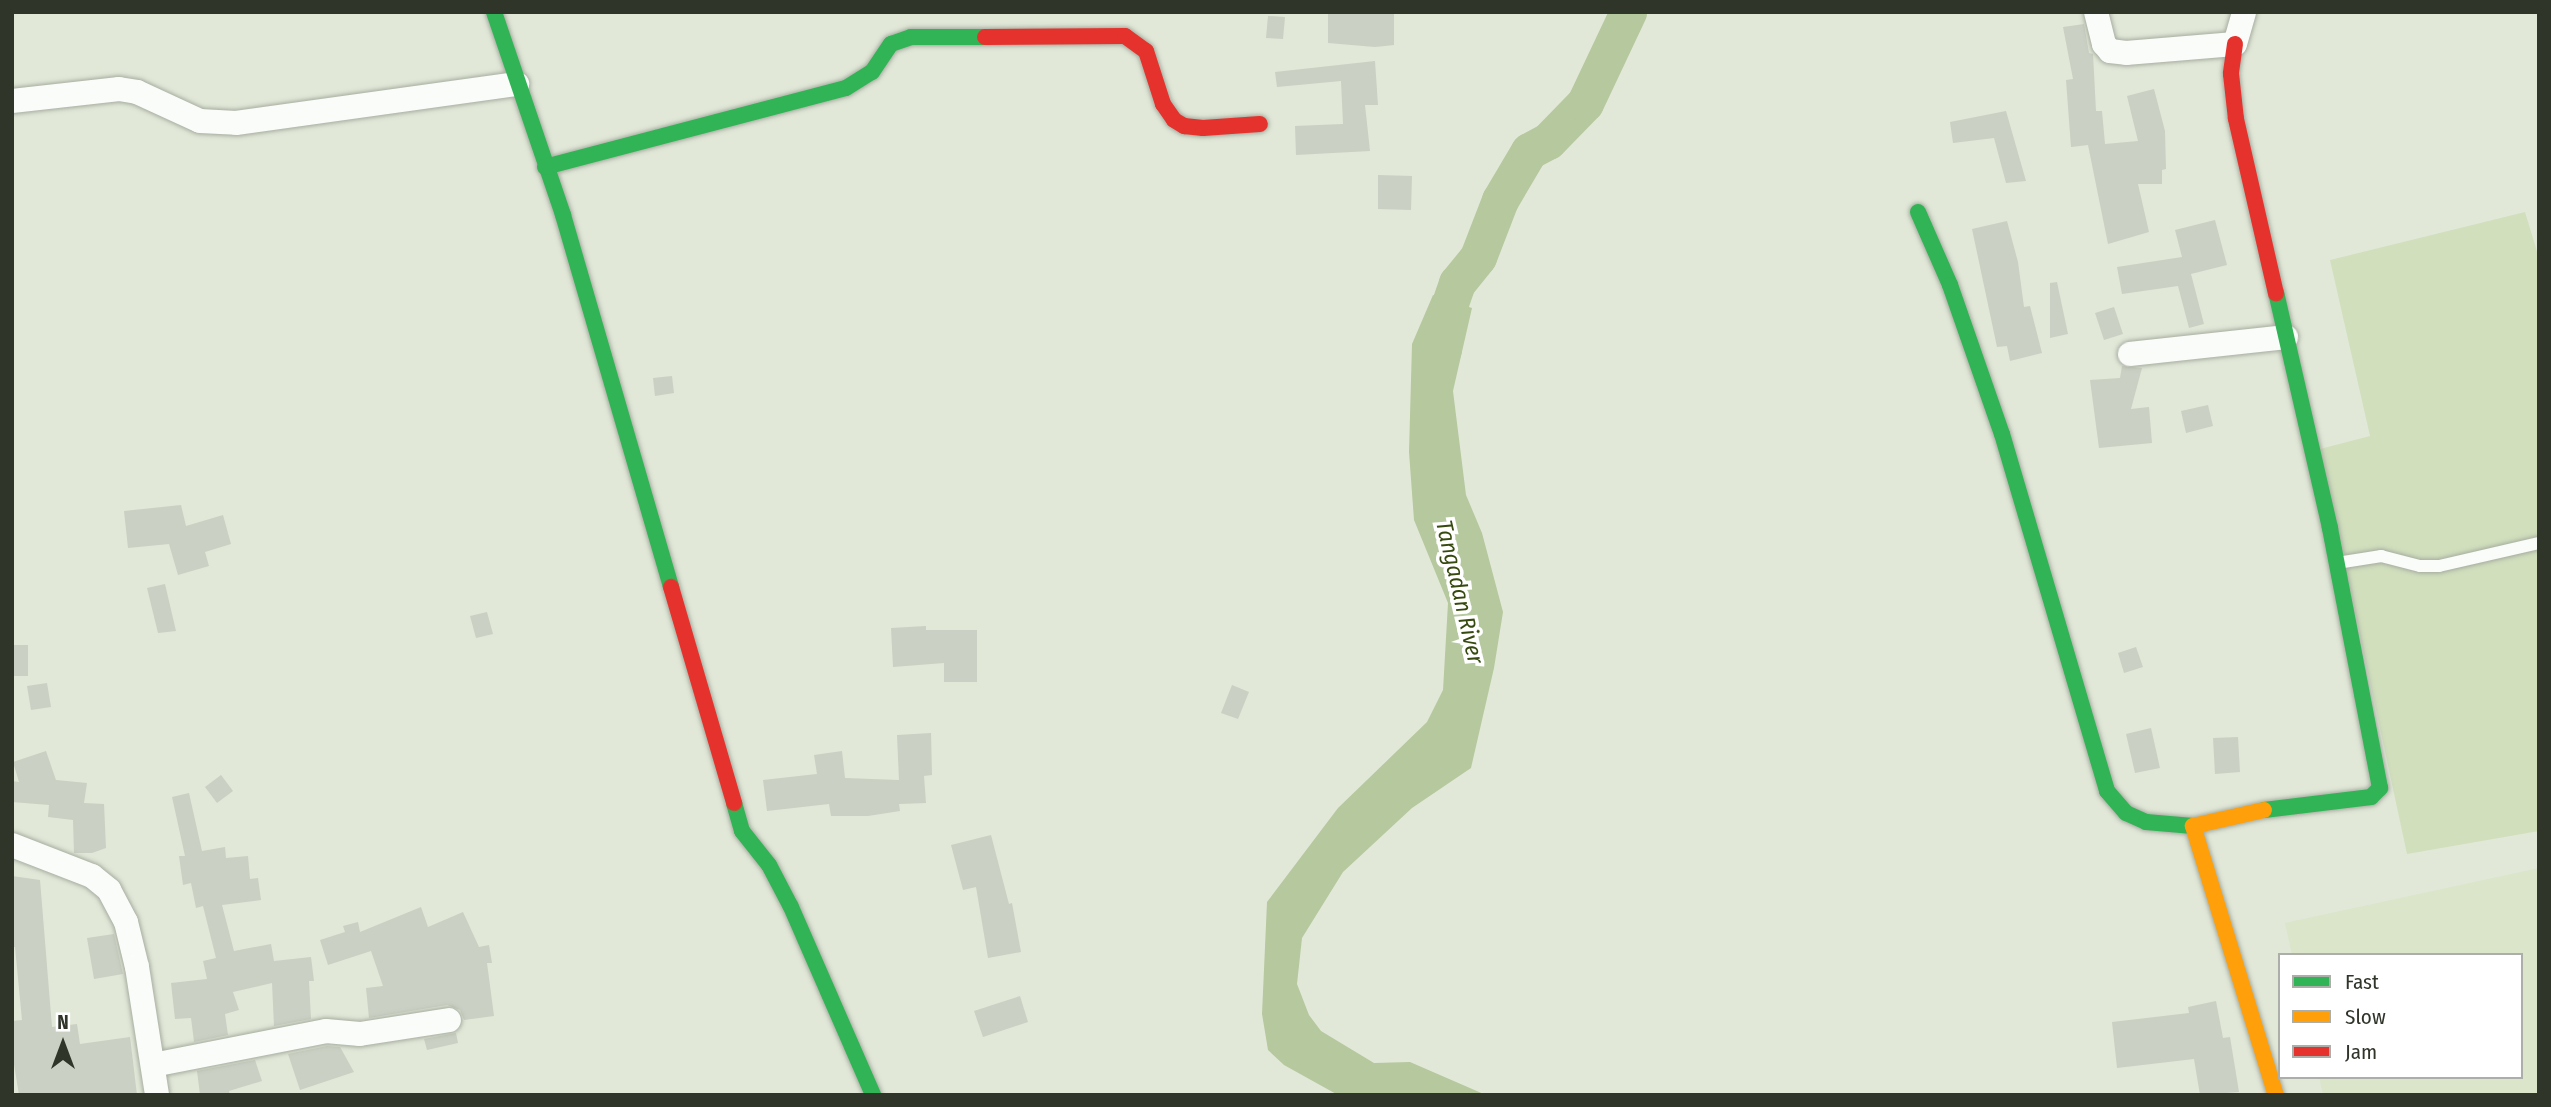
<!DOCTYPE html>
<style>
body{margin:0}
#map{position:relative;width:2551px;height:1107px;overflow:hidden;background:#e1e8d8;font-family:"Fira Sans Condensed",sans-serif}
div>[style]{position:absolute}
.built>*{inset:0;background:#dae5ca}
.green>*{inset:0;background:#d1dfbd}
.water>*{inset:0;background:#b6c89e}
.river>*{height:37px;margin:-18.5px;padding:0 18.5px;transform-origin:18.5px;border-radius:18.5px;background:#b6c89e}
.building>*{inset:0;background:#cad0c3}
.roads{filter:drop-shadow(0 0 2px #a7ada0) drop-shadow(0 0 2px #a7ada0)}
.lane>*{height:12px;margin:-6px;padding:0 6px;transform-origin:6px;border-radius:6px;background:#fafcf9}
.street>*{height:24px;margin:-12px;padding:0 12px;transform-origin:12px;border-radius:12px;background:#fafcf9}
.fast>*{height:16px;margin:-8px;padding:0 8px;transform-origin:8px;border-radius:8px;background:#30b455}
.slow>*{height:16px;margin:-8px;padding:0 8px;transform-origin:8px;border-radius:8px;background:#ff9f0a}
.jam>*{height:16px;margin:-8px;padding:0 8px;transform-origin:8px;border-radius:8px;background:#e5322d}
span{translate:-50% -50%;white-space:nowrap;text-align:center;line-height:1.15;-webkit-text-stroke:7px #fff;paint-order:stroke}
.water-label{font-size:23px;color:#36490e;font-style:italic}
.frame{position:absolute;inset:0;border:14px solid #30352a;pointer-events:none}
.legend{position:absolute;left:2278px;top:953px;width:245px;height:126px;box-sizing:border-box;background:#fff;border:2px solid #acaeaa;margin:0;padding:9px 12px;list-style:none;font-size:21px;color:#30352a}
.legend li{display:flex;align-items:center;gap:14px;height:35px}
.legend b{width:35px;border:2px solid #acaeaa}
.north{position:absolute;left:28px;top:1009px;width:70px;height:70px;-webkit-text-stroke:5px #fff;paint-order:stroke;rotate:0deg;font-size:19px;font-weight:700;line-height:28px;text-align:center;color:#30352a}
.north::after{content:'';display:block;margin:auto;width:24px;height:32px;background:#30352a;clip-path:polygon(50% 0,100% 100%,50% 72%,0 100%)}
</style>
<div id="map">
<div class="built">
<i style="clip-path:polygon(2539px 868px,2539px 1095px,2323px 1095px,2319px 1077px,2521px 1077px,2521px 955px,2292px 955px,2285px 923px)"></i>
</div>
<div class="green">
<i style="clip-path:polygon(2525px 212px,2539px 258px,2539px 831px,2407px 854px,2320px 449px,2370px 436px,2330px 260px)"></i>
</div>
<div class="water">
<i style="clip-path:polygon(1433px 295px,1472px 308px,1453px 391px,1466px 495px,1482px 533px,1503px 612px,1494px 668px,1471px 768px,1412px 808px,1343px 872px,1302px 938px,1297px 984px,1309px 1015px,1321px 1031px,1374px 1063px,1410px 1062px,1486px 1095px,1338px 1095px,1284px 1065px,1268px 1050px,1262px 1014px,1267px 902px,1338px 808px,1427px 722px,1443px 690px,1448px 603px,1414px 520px,1409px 452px,1412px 344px)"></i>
</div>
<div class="river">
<i style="left:1443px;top:349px;width:23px;rotate:-92deg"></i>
<i style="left:1442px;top:326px;width:46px;rotate:-70.8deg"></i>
<i style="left:1457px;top:283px;width:33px;rotate:-51deg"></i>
<i style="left:1478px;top:257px;width:61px;rotate:-68.9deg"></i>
<i style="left:1500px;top:200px;width:57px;rotate:-59.4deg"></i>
<i style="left:1529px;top:151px;width:21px;rotate:-28deg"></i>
<i style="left:1548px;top:141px;width:53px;rotate:-45.8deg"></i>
<i style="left:1585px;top:103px;width:101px;rotate:-64.7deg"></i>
</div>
<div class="building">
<i style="clip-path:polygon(1328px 12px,1394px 12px,1394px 45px,1375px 47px,1328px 43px)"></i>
<i style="clip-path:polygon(1268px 16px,1285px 17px,1283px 39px,1266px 38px)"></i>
<i style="clip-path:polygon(2084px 24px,2089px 53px,2093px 54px,2096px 111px,2102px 111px,2105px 144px,2138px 141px,2127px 96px,2154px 89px,2165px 131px,2166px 169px,2162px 170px,2162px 184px,2138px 184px,2149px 232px,2108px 244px,2088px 145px,2071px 147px,2066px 80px,2073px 79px,2063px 27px)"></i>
<i style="clip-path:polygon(1375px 61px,1378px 105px,1365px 105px,1370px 151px,1296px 155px,1295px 126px,1343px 124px,1341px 81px,1277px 87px,1275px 72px)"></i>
<i style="clip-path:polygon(2006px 111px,2026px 181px,2006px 183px,1994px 138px,1953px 143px,1950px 122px)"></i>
<i style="clip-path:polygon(1378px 175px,1412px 176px,1411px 210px,1378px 209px)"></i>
<i style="clip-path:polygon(2215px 220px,2227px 265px,2191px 274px,2204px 324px,2189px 328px,2178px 286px,2122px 294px,2117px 267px,2182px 257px,2175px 230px)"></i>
<i style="clip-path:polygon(2007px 221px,2018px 262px,2024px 307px,2030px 306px,2042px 353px,2010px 361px,2007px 346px,1997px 347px,1972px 229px)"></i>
<i style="clip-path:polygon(2057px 282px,2068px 334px,2050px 338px,2050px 283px)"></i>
<i style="clip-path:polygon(2114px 307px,2123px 334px,2104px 340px,2095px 313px)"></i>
<i style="clip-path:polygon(2122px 366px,2142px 368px,2131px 409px,2149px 407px,2152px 443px,2099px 448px,2090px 380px,2120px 378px)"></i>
<i style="clip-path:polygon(672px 376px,674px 393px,655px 396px,653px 378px)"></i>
<i style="clip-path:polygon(2208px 405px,2213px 426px,2186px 433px,2181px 411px)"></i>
<i style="clip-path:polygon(181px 505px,186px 526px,223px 515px,231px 544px,205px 552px,209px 566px,178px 575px,169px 544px,128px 548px,124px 511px)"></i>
<i style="clip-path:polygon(165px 584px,176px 631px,158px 633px,147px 588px)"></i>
<i style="clip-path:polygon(487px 612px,493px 634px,476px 638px,470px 616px)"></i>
<i style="clip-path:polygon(926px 626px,926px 630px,977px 630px,977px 682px,944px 682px,944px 663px,893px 667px,891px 628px)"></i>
<i style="clip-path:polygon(12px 645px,28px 645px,28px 676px,12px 676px)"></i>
<i style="clip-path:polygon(2136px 647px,2143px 667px,2124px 673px,2118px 653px)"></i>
<i style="clip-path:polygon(47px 683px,51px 707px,31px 710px,27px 686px)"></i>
<i style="clip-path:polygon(1232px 685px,1249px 692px,1238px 719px,1221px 713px)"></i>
<i style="clip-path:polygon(2151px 728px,2160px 768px,2135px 773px,2126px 734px)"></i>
<i style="clip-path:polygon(931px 733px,932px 775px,924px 776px,926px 803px,899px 804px,900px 811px,868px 816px,831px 816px,829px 804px,767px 811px,763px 780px,817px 774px,814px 755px,842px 751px,845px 778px,899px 780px,897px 735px)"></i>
<i style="clip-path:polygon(2238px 737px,2240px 772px,2215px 774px,2213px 738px)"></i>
<i style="clip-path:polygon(46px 751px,56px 780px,87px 783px,84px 803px,104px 804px,106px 848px,92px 853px,74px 853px,73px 820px,48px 817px,49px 805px,12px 802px,12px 781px,19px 782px,13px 762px)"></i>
<i style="clip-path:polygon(221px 775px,233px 791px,217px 803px,205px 787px)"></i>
<i style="clip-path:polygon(189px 793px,202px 851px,225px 847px,226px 858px,248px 856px,250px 879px,258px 878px,261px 900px,222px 905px,234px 951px,271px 944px,274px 961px,311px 957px,314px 981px,309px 981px,311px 1019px,274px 1026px,272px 983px,233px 992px,239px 1010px,225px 1014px,228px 1035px,194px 1042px,191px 1018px,175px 1019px,171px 983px,207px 979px,203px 961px,216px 958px,203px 906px,196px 908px,191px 883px,183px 885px,179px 856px,185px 856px,172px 797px)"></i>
<i style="clip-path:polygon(991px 835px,1009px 904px,1012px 903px,1021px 952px,988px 958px,976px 887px,963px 890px,951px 845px)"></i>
<i style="clip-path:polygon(12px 876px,40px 880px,52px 1027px,77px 1024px,80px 1044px,130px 1037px,137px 1095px,19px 1095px,12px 1052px,12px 1021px,22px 1020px,15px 947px,12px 947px)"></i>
<i style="clip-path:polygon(421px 907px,428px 927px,463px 912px,479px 947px,489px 945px,492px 963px,487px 963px,494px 1016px,464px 1020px,460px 1010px,447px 1005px,369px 1018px,366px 988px,383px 986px,371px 951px,328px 965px,320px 940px,345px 932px,343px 926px,358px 922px,360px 932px)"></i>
<i style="clip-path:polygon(114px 934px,123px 974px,94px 979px,87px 938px)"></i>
<i style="clip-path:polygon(1020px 996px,1028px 1022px,983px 1037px,974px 1011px)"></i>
<i style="clip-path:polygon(2216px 1001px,2223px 1038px,2230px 1037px,2239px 1092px,2200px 1095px,2194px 1059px,2117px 1068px,2112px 1022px,2189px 1013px,2188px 1007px)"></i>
<i style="clip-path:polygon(456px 1033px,458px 1043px,427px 1050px,424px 1039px)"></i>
<i style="clip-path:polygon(327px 1046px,340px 1047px,354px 1072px,300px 1090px,288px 1054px)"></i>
<i style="clip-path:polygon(255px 1060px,262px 1081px,229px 1091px,230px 1095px,200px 1095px,197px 1071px)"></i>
</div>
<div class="roads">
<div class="lane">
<i style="left:2337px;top:563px;width:45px;rotate:-9deg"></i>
<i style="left:2381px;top:556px;width:40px;rotate:14.4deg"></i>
<i style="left:2420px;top:566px;width:19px"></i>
<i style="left:2439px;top:566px;width:103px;rotate:-13deg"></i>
</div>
<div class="street">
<i style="left:2096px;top:12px;width:33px;rotate:76deg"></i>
<i style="left:2104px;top:44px;width:9px;rotate:49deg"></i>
<i style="left:2110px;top:51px;width:16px;rotate:7deg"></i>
<i style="left:2126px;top:53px;width:109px;rotate:-4.7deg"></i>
<i style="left:2235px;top:44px;width:33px;rotate:-74deg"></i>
<i style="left:12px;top:101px;width:108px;rotate:-6.4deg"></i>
<i style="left:119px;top:89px;width:18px;rotate:9deg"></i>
<i style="left:137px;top:92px;width:69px;rotate:24.7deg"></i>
<i style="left:200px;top:121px;width:36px;rotate:3deg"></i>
<i style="left:236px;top:123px;width:284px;rotate:-7.9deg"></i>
<i style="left:2130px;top:354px;width:157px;rotate:-6.2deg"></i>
<i style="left:12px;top:845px;width:86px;rotate:21.2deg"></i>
<i style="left:92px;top:876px;width:22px;rotate:39deg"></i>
<i style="left:109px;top:890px;width:36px;rotate:62deg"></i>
<i style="left:126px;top:922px;width:46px;rotate:76.3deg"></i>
<i style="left:137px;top:967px;width:130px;rotate:81.1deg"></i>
<i style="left:153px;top:1065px;width:176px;rotate:-11.1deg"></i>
<i style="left:326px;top:1031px;width:34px;rotate:5deg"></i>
<i style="left:360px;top:1034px;width:90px;rotate:-8.9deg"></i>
</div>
<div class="fast">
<i style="left:494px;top:12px;width:214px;rotate:71.2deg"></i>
<i style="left:563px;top:215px;width:387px;rotate:73.8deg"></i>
<i style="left:545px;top:167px;width:311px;rotate:-14.7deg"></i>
<i style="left:846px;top:88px;width:31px;rotate:-32deg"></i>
<i style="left:872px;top:72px;width:34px;rotate:-56deg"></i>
<i style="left:891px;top:44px;width:21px;rotate:-19deg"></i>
<i style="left:911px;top:37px;width:74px"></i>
<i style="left:1918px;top:212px;width:80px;rotate:66.3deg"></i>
<i style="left:1950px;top:285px;width:158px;rotate:70.8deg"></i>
<i style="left:2002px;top:434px;width:372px;rotate:73.6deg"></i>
<i style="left:2107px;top:791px;width:29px;rotate:49deg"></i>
<i style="left:2126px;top:813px;width:22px;rotate:24deg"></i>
<i style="left:2146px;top:822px;width:47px;rotate:4.9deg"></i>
<i style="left:734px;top:803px;width:29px;rotate:74deg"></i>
<i style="left:742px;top:831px;width:43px;rotate:51.5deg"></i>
<i style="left:769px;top:865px;width:47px;rotate:62.4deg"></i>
<i style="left:791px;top:907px;width:205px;rotate:66.4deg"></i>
<i style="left:2264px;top:810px;width:108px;rotate:-6.9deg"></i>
<i style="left:2371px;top:797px;width:13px;rotate:-45deg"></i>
<i style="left:2380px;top:788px;width:265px;rotate:-100.9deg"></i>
<i style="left:2330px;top:528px;width:241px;rotate:-102.9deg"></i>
</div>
<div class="slow">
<i style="left:2264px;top:810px;width:73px;rotate:167.3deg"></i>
<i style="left:2193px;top:826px;width:282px;rotate:72.9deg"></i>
</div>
<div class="jam">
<i style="left:985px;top:37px;width:140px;rotate:-0.4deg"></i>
<i style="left:1125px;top:36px;width:26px;rotate:36deg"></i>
<i style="left:1146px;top:51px;width:56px;rotate:72.2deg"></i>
<i style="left:1163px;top:104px;width:19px;rotate:55deg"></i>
<i style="left:1174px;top:120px;width:12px;rotate:31deg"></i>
<i style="left:1184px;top:126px;width:19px;rotate:6deg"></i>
<i style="left:1203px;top:128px;width:57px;rotate:-4deg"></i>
<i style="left:2235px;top:44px;width:30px;rotate:98deg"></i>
<i style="left:2231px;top:74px;width:45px;rotate:83.7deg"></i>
<i style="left:2236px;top:119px;width:179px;rotate:77.1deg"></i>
<i style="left:671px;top:587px;width:225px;rotate:73.7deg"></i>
</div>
</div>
<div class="water-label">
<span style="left:1460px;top:592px;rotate:77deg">Tangadan River</span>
</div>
<div class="frame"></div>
<ul class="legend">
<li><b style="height:9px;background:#30b455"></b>Fast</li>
<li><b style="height:9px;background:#ff9f0a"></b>Slow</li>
<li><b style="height:9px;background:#e5322d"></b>Jam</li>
</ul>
<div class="north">N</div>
</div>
